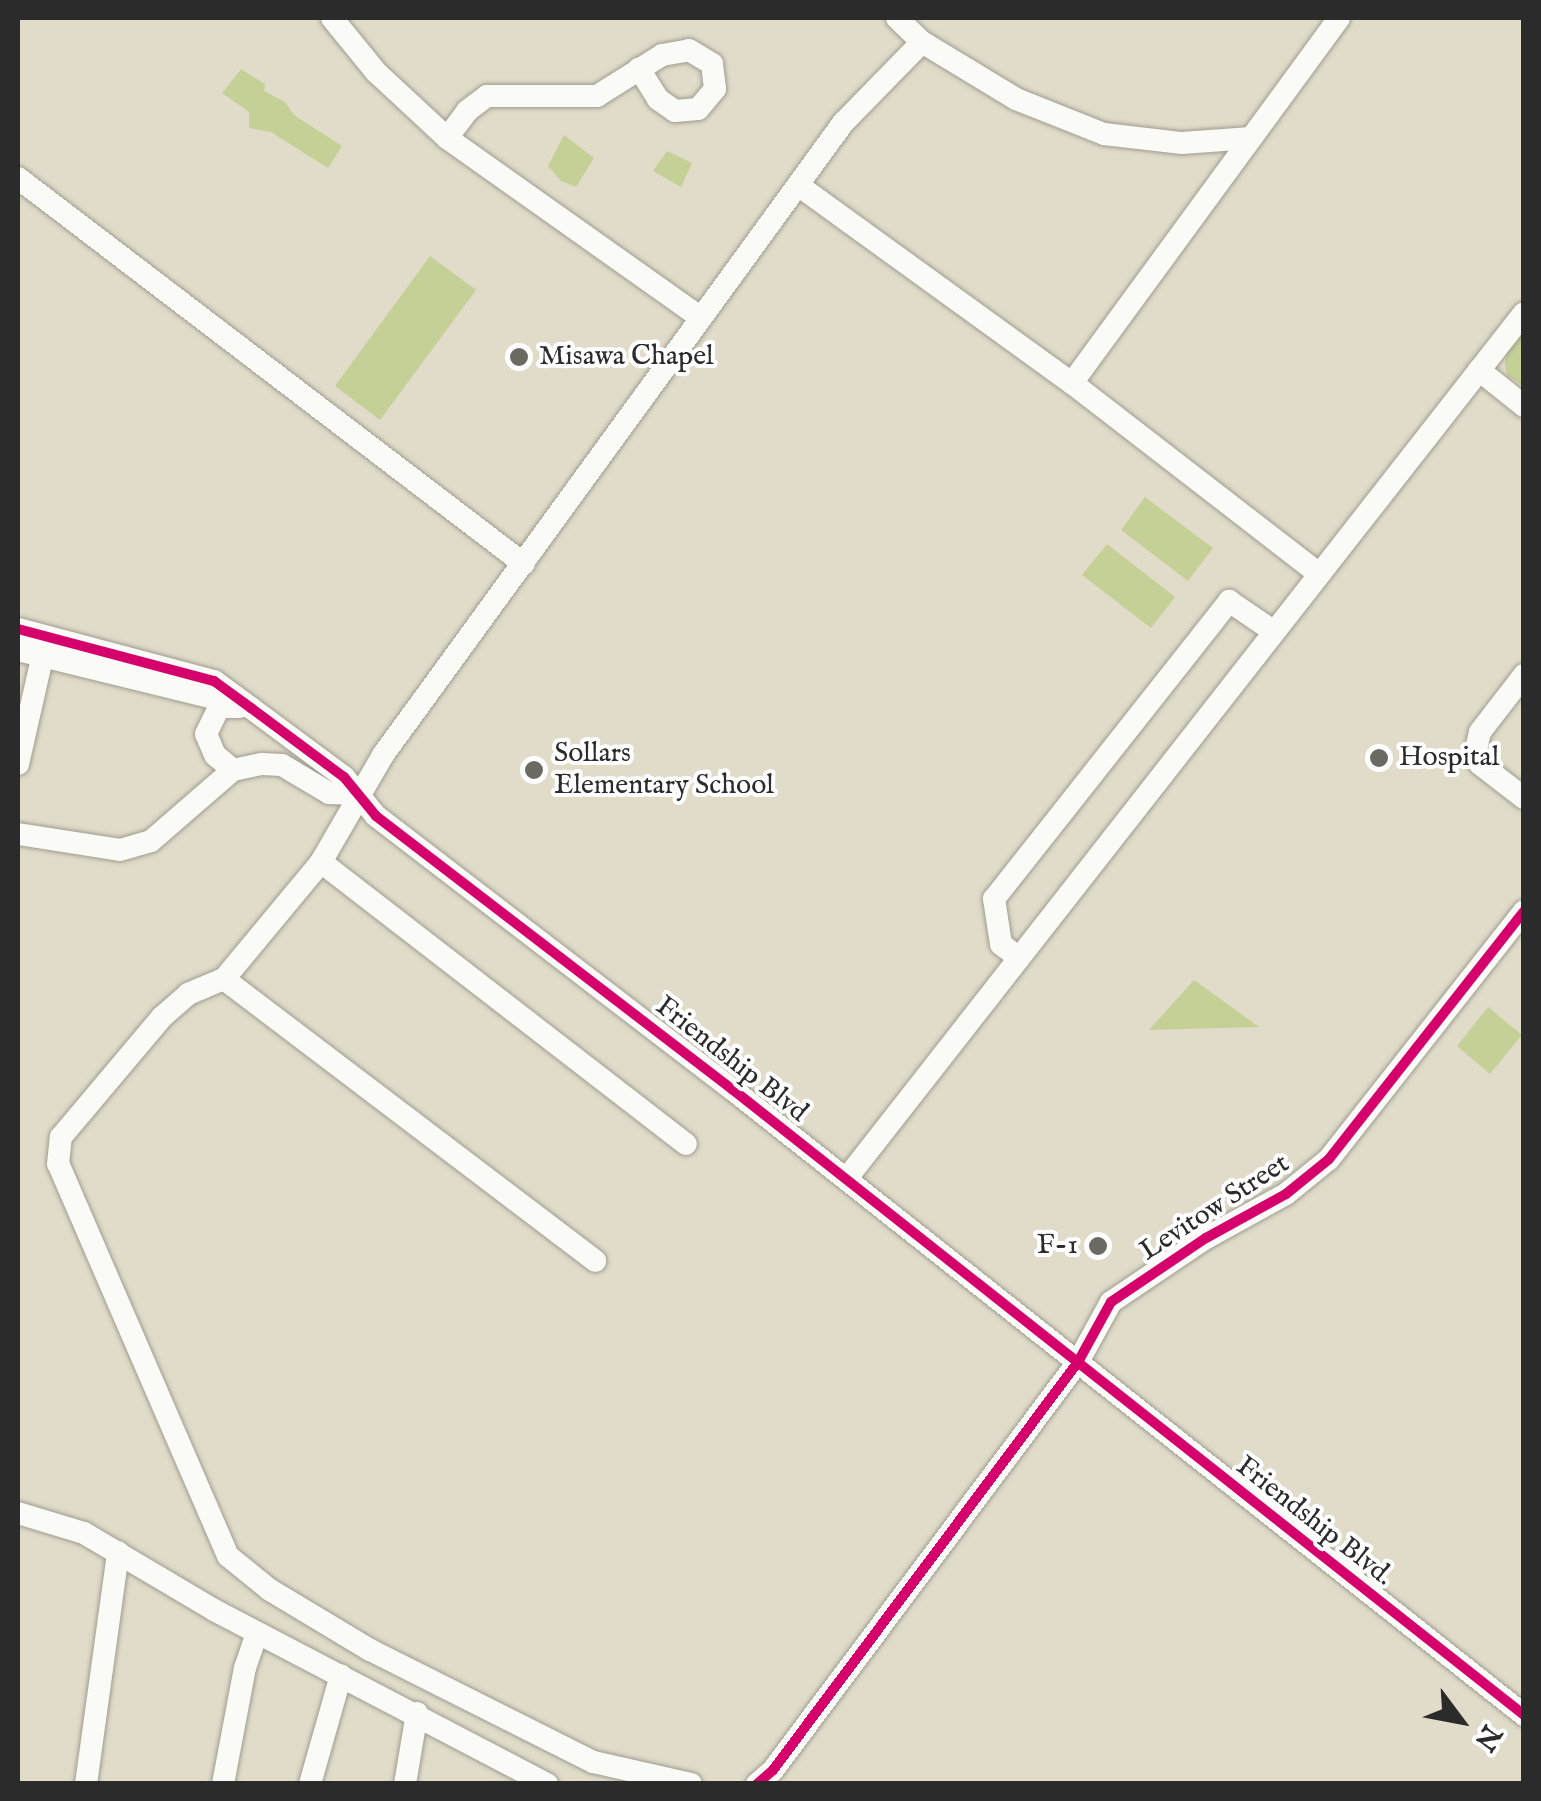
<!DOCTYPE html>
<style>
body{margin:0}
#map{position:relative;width:1541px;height:1801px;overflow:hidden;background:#e0dcc9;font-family:"IM FELL English",serif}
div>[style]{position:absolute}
.green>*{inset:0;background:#c5d096}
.roads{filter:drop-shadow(0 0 2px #9f9c91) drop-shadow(0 0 2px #9f9c91)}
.minor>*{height:22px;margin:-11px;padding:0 11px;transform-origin:11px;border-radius:11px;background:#fafaf7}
.cycleway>*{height:10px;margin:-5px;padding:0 5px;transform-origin:5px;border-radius:5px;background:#d6006c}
.dots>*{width:28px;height:28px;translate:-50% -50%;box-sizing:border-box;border:5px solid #fff;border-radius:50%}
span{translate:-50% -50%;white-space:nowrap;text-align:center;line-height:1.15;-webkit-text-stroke:8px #fff;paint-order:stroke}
.poi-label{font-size:28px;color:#2b2b2b}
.left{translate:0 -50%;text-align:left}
.right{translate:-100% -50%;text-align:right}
.street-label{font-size:28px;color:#2b2b2b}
.frame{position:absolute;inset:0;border:20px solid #2b2b2b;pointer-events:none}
.north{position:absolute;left:1411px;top:1671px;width:100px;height:100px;-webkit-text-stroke:8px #fff;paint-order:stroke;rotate:122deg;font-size:28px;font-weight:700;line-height:40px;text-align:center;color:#2b2b2b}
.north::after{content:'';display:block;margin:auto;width:35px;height:45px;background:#2b2b2b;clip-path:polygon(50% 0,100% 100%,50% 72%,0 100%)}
</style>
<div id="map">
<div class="green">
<i style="clip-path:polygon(241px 69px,265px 84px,264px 91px,285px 102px,294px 115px,342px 146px,328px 168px,271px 132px,249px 128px,249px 112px,222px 93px)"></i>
<i style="clip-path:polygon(564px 135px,594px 158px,576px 187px,561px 181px,548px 166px)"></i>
<i style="clip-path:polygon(667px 151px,692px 163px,681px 187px,653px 171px)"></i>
<i style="clip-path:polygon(430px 256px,476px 290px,380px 420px,335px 386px)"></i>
<i style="clip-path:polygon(1523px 328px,1523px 386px,1507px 375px,1505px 365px,1506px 353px)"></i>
<i style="clip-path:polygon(1145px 497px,1213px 548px,1188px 581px,1121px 530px)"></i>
<i style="clip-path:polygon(1107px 544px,1175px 597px,1151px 628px,1082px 575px)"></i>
<i style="clip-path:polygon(1194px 980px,1259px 1027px,1149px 1030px)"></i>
<i style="clip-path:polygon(1488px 1007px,1522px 1035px,1490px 1074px,1457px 1046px)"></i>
</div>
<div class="roads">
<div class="minor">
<i style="left:332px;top:18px;width:70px;rotate:50.8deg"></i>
<i style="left:376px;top:72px;width:97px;rotate:42.9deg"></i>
<i style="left:447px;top:138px;width:311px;rotate:35.3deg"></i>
<i style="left:897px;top:18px;width:35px;rotate:44deg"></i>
<i style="left:922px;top:42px;width:110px;rotate:31.2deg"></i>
<i style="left:1016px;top:99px;width:95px;rotate:21.7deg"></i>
<i style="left:1104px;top:134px;width:79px;rotate:6.6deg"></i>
<i style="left:1182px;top:143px;width:69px;rotate:-4.1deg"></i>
<i style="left:447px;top:138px;width:34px;rotate:-53deg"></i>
<i style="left:467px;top:111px;width:25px;rotate:-37deg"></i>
<i style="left:487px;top:96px;width:110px"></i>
<i style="left:597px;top:96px;width:77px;rotate:-32.2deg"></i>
<i style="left:662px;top:55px;width:27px;rotate:-10deg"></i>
<i style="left:689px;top:50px;width:27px;rotate:31deg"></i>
<i style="left:712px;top:64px;width:25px;rotate:83deg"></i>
<i style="left:715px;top:89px;width:26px;rotate:130deg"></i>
<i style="left:698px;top:109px;width:23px;rotate:175deg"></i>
<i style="left:675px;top:111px;width:21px;rotate:-145deg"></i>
<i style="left:658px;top:99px;width:36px;rotate:-122deg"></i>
<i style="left:18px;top:178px;width:636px;rotate:37.34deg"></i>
<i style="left:798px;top:185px;width:338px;rotate:35.9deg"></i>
<i style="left:1072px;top:383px;width:312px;rotate:37.7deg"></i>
<i style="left:1479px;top:370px;width:58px;rotate:38.7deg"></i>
<i style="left:1072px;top:383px;width:452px;rotate:-53.8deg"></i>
<i style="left:18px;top:629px;width:203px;rotate:14.9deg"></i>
<i style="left:214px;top:681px;width:46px;rotate:36.1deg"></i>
<i style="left:251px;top:708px;width:116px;rotate:36.6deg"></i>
<i style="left:344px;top:777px;width:50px;rotate:50.6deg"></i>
<i style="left:376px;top:816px;width:449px;rotate:37.5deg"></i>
<i style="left:732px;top:1089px;width:1010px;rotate:38.32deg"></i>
<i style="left:18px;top:650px;width:206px;rotate:13.8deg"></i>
<i style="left:1524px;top:675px;width:72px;rotate:127.7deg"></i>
<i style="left:1480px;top:732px;width:23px;rotate:103deg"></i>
<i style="left:1475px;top:754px;width:11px;rotate:63deg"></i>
<i style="left:1480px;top:764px;width:56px;rotate:37.7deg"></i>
<i style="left:18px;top:764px;width:126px;rotate:-77.2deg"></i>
<i style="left:233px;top:770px;width:23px;rotate:-140deg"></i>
<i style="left:215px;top:755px;width:23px;rotate:-113deg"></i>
<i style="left:206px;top:734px;width:30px;rotate:-64deg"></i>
<i style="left:219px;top:707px;width:20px"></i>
<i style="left:18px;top:834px;width:103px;rotate:8.9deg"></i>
<i style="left:120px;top:850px;width:32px;rotate:-16deg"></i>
<i style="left:151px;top:841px;width:108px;rotate:-40.9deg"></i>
<i style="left:233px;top:770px;width:30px;rotate:-12deg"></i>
<i style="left:262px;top:764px;width:20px;rotate:3deg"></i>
<i style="left:282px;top:765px;width:55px;rotate:30.8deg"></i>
<i style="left:329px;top:793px;width:29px;rotate:2deg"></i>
<i style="left:321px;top:862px;width:461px;rotate:37.7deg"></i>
<i style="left:1018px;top:957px;width:21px;rotate:-143deg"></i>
<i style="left:1001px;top:944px;width:46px;rotate:-98.8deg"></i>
<i style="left:994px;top:899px;width:380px;rotate:-51.7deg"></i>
<i style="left:1229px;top:601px;width:53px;rotate:34.3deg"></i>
<i style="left:224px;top:979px;width:466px;rotate:37.2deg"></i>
<i style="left:847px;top:1178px;width:1098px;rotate:-51.95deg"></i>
<i style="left:18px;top:1513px;width:69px;rotate:16.9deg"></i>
<i style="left:84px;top:1533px;width:151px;rotate:30.6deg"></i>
<i style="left:214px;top:1610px;width:376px;rotate:27.6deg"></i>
<i style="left:86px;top:1784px;width:234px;rotate:-82.1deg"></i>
<i style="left:223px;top:1784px;width:118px;rotate:-79.3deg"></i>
<i style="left:245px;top:1668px;width:37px;rotate:-71deg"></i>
<i style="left:310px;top:1784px;width:113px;rotate:-74.1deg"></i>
<i style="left:405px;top:1784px;width:72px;rotate:-80.4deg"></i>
<i style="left:691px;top:1784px;width:100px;rotate:-167.3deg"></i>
<i style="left:593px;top:1762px;width:250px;rotate:-153.3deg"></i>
<i style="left:370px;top:1650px;width:117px;rotate:-149deg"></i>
<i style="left:270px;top:1590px;width:54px;rotate:-141deg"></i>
<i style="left:228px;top:1556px;width:427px;rotate:-113.4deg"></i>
<i style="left:58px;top:1164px;width:27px;rotate:-84deg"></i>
<i style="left:61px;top:1137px;width:157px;rotate:-49.9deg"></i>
<i style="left:162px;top:1017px;width:35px;rotate:-41deg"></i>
<i style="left:188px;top:994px;width:39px;rotate:-23deg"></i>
<i style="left:224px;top:979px;width:152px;rotate:-50.3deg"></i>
<i style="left:321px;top:862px;width:124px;rotate:-59.9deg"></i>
<i style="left:383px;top:755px;width:782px;rotate:-53.95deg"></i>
<i style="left:843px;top:123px;width:113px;rotate:-45.7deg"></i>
<i style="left:757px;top:1784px;width:21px;rotate:-41deg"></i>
<i style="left:773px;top:1770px;width:509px;rotate:-53.22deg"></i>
<i style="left:1078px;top:1362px;width:68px;rotate:-61.2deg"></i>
<i style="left:1111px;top:1302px;width:115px;rotate:-34deg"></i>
<i style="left:1206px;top:1238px;width:91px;rotate:-28.8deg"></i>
<i style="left:1286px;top:1194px;width:55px;rotate:-39.1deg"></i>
<i style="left:1329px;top:1159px;width:315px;rotate:-51.8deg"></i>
</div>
</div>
<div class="cycleway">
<i style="left:18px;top:629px;width:203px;rotate:14.9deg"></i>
<i style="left:214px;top:681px;width:46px;rotate:36.1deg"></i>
<i style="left:251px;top:708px;width:116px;rotate:36.6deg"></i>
<i style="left:344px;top:777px;width:50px;rotate:50.6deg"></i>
<i style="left:376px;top:816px;width:449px;rotate:37.5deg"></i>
<i style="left:732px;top:1089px;width:1010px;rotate:38.32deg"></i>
<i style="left:757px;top:1784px;width:21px;rotate:-41deg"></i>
<i style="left:773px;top:1770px;width:509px;rotate:-53.22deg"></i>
<i style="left:1078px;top:1362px;width:68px;rotate:-61.2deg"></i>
<i style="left:1111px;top:1302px;width:115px;rotate:-34deg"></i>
<i style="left:1206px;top:1238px;width:91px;rotate:-28.8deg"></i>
<i style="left:1286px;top:1194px;width:55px;rotate:-39.1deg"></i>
<i style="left:1329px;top:1159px;width:315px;rotate:-51.8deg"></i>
</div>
<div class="dots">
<i style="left:519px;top:357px;background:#6a6962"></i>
<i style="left:1379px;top:758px;background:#6a6962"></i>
<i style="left:534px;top:770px;background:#6a6962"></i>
<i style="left:1098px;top:1246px;background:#6a6962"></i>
</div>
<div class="poi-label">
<span class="left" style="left:539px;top:357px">Misawa Chapel</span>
<span class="left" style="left:554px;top:770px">Sollars<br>Elementary School</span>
<span class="left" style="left:1399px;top:758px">Hospital</span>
<span class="right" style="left:1078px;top:1246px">F-1</span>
</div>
<div class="street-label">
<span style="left:731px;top:1060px;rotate:38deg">Friendship Blvd</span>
<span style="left:1215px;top:1208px;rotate:-33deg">Levitow Street</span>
<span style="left:1314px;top:1522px;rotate:38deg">Friendship Blvd.</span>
</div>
<div class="frame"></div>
<div class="north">N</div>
</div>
